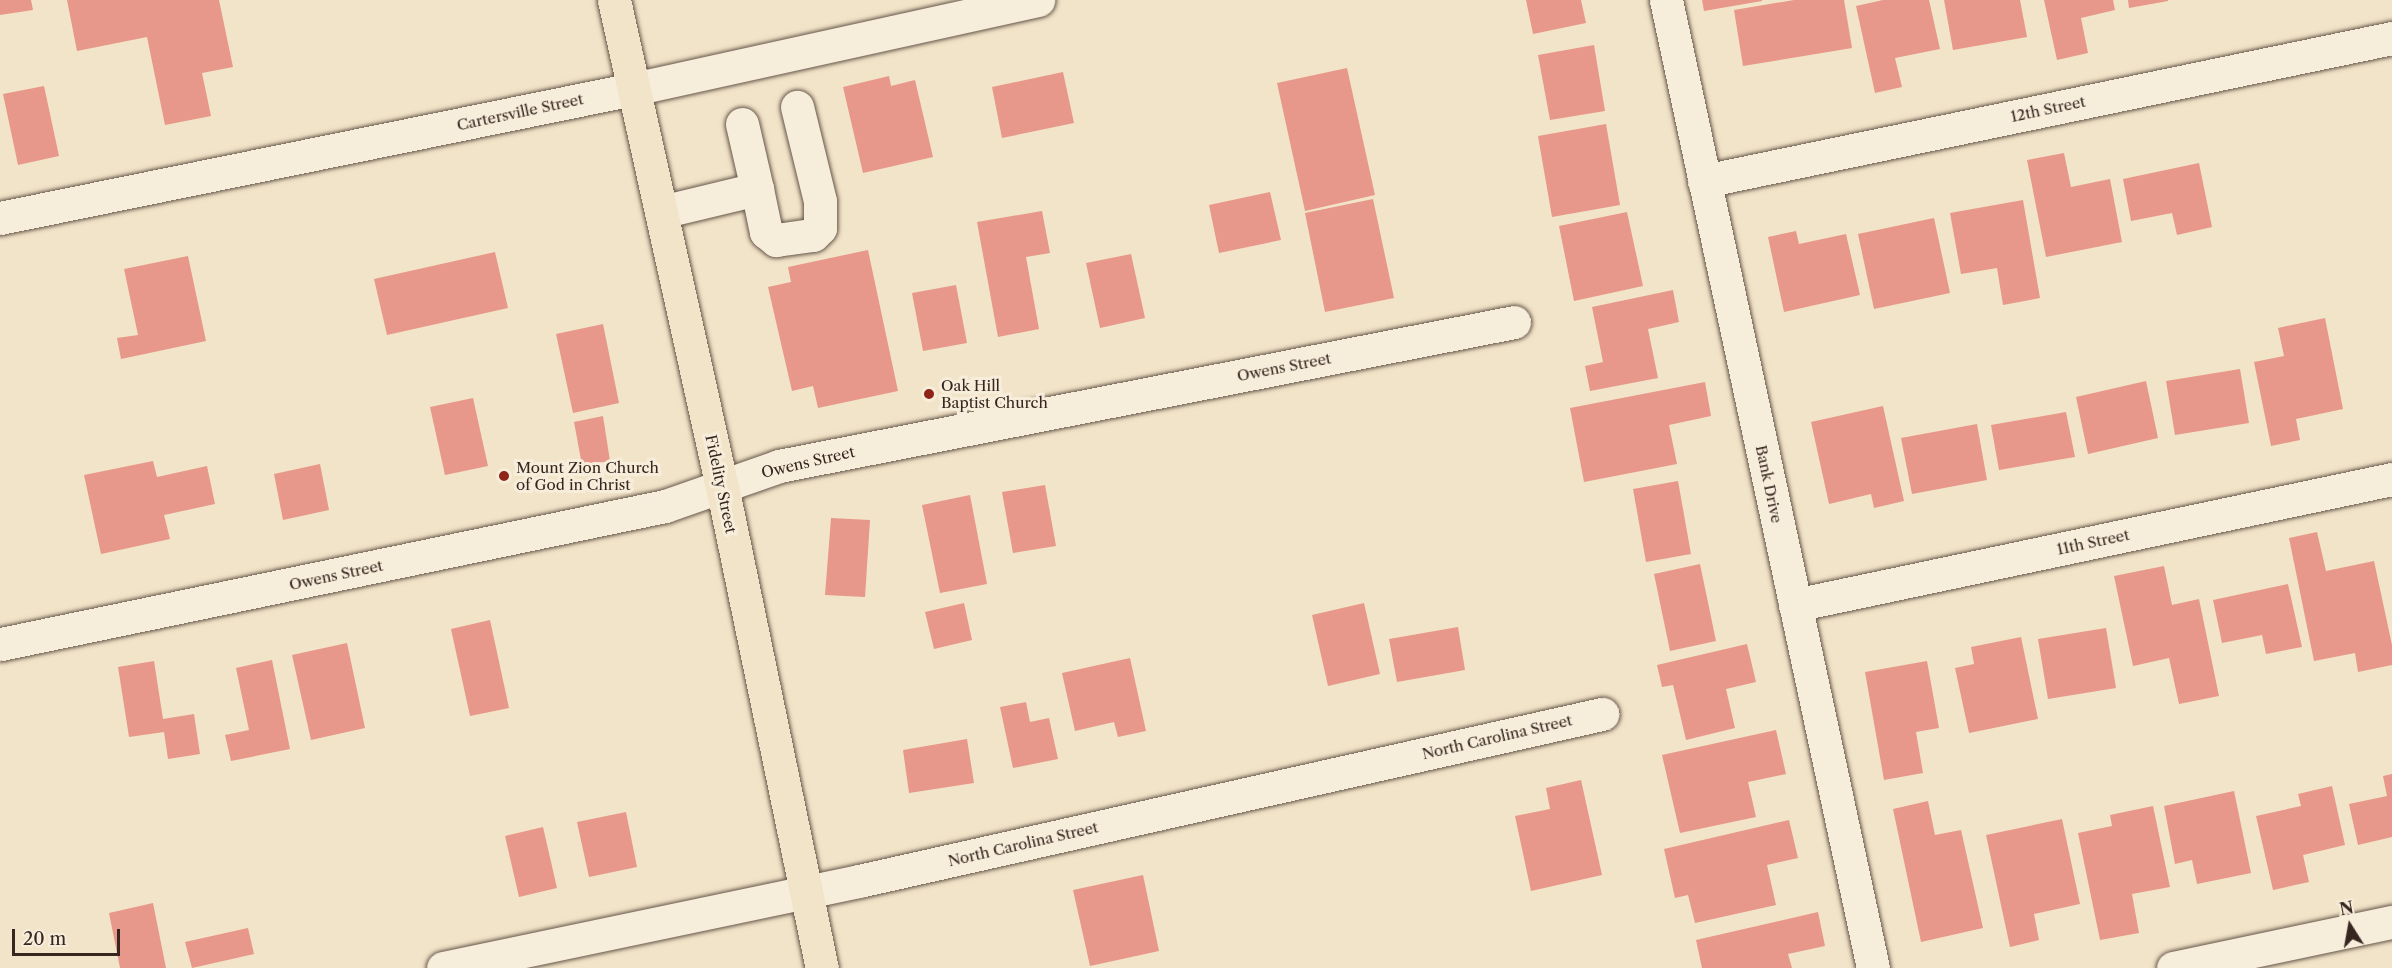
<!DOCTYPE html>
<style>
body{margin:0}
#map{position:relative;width:2392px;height:968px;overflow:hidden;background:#f2e4c8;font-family:"Libre Caslon Text",serif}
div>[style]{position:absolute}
.building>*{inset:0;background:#e7988a}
.roads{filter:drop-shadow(0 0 2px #66564a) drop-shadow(0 0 2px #66564a)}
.minor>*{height:33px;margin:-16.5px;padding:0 16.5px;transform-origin:16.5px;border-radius:16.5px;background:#f7eddb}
.major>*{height:33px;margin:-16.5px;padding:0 16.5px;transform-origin:16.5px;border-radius:16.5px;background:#f2e4c8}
.dots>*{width:16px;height:16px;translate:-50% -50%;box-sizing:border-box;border:3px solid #f7eddb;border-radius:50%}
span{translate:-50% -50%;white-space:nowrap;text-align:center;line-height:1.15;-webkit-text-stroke:6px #f7eddb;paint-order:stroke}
.street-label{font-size:15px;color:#372620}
.poi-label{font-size:15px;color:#372620}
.left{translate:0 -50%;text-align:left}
.north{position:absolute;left:2320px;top:896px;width:60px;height:60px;-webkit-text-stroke:4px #f7eddb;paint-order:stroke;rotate:349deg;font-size:16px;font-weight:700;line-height:24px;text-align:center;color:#372620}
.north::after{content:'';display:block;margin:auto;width:21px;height:27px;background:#372620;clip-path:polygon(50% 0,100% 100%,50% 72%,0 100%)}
.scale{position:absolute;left:12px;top:929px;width:108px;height:27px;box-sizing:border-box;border:3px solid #372620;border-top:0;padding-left:8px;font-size:18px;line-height:21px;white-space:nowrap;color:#372620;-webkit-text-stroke:4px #f7eddb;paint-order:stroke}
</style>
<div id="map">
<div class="building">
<i style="clip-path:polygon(0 0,31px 0,33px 10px,0 15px)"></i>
<i style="clip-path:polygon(67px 0,219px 0,233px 67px,202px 73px,211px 116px,165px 125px,147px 37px,77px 51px)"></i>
<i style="clip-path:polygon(1526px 0,1581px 0,1586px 23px,1533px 34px)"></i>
<i style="clip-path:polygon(1702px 0,1762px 0,1762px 1px,1704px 11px)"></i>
<i style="clip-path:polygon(1794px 0,1844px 0,1852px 48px,1743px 66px,1734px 10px)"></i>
<i style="clip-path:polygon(1883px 0,1929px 0,1940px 49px,1895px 58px,1902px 87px,1875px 93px,1856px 6px)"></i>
<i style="clip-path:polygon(1944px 0,2020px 0,2027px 37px,1953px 50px)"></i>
<i style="clip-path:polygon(2044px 0,2113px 0,2115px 10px,2081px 18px,2088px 53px,2057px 60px)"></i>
<i style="clip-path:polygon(2128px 0,2168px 0,2168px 1px,2129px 8px)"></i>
<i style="clip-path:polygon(1594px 45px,1605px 111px,1550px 120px,1538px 55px)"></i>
<i style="clip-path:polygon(1347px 68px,1375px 195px,1305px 211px,1277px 83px)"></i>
<i style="clip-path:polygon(1063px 72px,1074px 123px,1002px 138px,992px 87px)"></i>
<i style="clip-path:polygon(889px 76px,891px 86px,915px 80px,933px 157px,863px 173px,843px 87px)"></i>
<i style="clip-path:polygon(44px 86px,59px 156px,18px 165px,3px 94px)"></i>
<i style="clip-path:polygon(1606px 124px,1620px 205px,1552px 217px,1538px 136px)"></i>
<i style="clip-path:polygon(2064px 153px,2071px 187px,2110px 179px,2122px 242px,2046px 257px,2027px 160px)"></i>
<i style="clip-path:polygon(2199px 163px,2212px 227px,2177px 235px,2172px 213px,2131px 221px,2123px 179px)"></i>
<i style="clip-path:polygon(1270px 192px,1281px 240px,1219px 253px,1209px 205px)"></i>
<i style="clip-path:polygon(1373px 199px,1394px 298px,1325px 312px,1305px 213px)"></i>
<i style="clip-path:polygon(2023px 200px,2040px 298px,2003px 305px,1997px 268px,1961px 274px,1950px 213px)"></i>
<i style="clip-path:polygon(1042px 211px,1050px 253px,1026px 257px,1039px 329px,998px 337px,977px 222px)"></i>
<i style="clip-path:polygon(1627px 212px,1643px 286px,1574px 301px,1559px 226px)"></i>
<i style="clip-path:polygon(1934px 218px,1950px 293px,1874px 309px,1858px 234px)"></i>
<i style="clip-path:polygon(1796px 231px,1799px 244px,1846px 234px,1860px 295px,1784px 312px,1768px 237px)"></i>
<i style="clip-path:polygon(868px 250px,898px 391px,818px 408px,813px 386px,792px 391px,768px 287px,791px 282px,788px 267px)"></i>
<i style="clip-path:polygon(495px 252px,508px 308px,387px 335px,374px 279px)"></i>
<i style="clip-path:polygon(1131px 254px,1145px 318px,1100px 328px,1086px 263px)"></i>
<i style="clip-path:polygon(188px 256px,206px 341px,121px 359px,117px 338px,138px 335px,124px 269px)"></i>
<i style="clip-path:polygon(956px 285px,967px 343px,923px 351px,912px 293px)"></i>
<i style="clip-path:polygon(1673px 290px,1679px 322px,1648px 329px,1658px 378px,1590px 391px,1585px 366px,1603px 362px,1592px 307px)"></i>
<i style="clip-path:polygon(2325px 318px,2343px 409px,2296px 419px,2300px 440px,2271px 446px,2254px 362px,2284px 356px,2278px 328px)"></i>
<i style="clip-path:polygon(603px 324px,619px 403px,573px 413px,556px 334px)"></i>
<i style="clip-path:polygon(2240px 369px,2249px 423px,2175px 435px,2166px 381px)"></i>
<i style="clip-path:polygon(2146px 381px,2158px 438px,2088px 454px,2076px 397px)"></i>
<i style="clip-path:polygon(1705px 382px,1711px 416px,1669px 425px,1677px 464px,1584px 482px,1570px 408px)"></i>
<i style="clip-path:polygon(473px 398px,488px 466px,445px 475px,430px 407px)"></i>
<i style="clip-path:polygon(1883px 406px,1904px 501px,1874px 508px,1871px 494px,1829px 504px,1811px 422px)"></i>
<i style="clip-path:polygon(2066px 412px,2075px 457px,1999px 470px,1991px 425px)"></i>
<i style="clip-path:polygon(603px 416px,610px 461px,582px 465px,574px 422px)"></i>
<i style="clip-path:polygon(1977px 424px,1987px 480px,1912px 494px,1901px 438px)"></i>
<i style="clip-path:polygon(153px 461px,157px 477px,207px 466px,215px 504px,164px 515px,170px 539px,101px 554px,84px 475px)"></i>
<i style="clip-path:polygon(320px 464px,329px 510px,283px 520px,274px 474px)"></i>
<i style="clip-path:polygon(1678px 481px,1691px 554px,1646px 562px,1633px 489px)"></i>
<i style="clip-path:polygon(1045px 485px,1056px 546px,1013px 553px,1002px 492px)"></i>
<i style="clip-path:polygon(970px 495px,987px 584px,940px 593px,922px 505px)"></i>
<i style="clip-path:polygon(831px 518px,870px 520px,865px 597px,825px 595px)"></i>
<i style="clip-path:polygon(2317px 532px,2326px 571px,2374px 561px,2392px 645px,2392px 665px,2358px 672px,2355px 653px,2314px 661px,2289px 538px)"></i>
<i style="clip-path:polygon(1700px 564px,1716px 641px,1670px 651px,1654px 574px)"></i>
<i style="clip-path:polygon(2164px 566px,2172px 605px,2199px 599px,2219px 696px,2179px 704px,2169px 658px,2133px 666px,2114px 576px)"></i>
<i style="clip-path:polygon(2288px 584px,2302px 647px,2266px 654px,2262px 635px,2222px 643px,2213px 600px)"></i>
<i style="clip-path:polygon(964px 603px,972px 640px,934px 649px,925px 612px)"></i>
<i style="clip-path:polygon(1364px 603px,1380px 674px,1328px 686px,1312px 615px)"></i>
<i style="clip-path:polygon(490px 620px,509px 708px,470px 716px,451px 629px)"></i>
<i style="clip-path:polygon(1458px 627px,1465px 670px,1397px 682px,1389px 639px)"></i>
<i style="clip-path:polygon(2106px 628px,2116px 688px,2048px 699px,2038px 639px)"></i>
<i style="clip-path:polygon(2021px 637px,2038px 719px,1969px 733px,1955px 668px,1974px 664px,1971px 647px)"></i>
<i style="clip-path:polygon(347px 643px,365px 728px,311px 740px,292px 655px)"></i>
<i style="clip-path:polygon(1747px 644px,1756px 682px,1726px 689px,1735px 728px,1686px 740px,1673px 685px,1662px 687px,1657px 665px)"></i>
<i style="clip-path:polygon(1130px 658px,1146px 731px,1118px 737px,1114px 722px,1075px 731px,1062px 673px)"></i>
<i style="clip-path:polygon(272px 660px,290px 749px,231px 761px,225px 735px,249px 730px,236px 668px)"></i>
<i style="clip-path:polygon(154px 661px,163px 719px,194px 714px,200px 754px,168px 759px,164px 732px,129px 737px,118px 667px)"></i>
<i style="clip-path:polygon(1927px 661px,1939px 728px,1916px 732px,1923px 773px,1884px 780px,1865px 672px)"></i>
<i style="clip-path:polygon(1026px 702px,1030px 722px,1049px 718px,1058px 759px,1013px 768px,1000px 707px)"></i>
<i style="clip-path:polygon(1776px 730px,1786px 774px,1748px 782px,1756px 817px,1680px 833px,1662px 755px)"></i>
<i style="clip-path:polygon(967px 739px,974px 783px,909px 793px,903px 750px)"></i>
<i style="clip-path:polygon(2392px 774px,2392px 837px,2358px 845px,2349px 804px,2387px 796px,2383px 776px)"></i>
<i style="clip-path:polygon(1581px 780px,1602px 875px,1531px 891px,1515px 816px,1550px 809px,1546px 788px)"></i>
<i style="clip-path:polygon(2332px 786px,2345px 845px,2303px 855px,2309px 882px,2273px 890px,2256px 816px,2301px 806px,2298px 794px)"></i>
<i style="clip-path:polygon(2234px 791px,2251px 873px,2197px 884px,2192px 860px,2175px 864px,2164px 806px)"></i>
<i style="clip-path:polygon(1928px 801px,1935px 835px,1961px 830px,1983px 928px,1921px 942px,1893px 809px)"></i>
<i style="clip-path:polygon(2153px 806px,2170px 887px,2132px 894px,2139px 933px,2100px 940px,2078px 833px,2112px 826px,2110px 815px)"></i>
<i style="clip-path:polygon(626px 812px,637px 867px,589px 877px,577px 822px)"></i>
<i style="clip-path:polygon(2062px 819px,2080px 904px,2034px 914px,2039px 940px,2010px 947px,1986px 835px)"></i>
<i style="clip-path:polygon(1789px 820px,1798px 858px,1767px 865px,1776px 905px,1695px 923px,1688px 895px,1675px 898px,1664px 849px)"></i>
<i style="clip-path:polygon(543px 827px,557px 888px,519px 897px,505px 836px)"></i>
<i style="clip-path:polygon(1143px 875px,1159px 951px,1090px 966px,1073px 890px)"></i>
<i style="clip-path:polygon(153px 903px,166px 968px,120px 968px,109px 913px)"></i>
<i style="clip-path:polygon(1818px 912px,1825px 946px,1788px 954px,1792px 968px,1702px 968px,1696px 940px)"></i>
<i style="clip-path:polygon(248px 928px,254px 954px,192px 968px,185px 942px)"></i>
</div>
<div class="roads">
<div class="minor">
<i style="left:1666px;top:0;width:990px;rotate:77.93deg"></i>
<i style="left:742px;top:124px;width:67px;rotate:77deg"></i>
<i style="left:1704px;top:181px;width:703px;rotate:-11.74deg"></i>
<i style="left:661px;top:212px;width:99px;rotate:-13.5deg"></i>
<i style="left:757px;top:189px;width:44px;rotate:78.2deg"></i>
<i style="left:766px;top:232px;width:13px;rotate:39deg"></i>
<i style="left:776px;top:240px;width:37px;rotate:-8deg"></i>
<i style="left:813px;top:235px;width:10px;rotate:-45deg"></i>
<i style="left:820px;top:228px;width:27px;rotate:-90deg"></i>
<i style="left:820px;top:201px;width:97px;rotate:-103.7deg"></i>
<i style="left:0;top:218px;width:646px;rotate:-11.52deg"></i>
<i style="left:633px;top:89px;width:415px;rotate:-12.4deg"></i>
<i style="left:1795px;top:605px;width:610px;rotate:-11.92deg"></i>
<i style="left:1px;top:644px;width:678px;rotate:-11.74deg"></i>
<i style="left:665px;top:506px;width:121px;rotate:-19.3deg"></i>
<i style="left:779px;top:466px;width:749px;rotate:-11.08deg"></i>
<i style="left:443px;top:968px;width:425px;rotate:-11.8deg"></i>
<i style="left:859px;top:881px;width:762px;rotate:-12.67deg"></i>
<i style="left:2173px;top:968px;width:224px;rotate:-11.9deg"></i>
</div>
<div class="major">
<i style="left:614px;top:0;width:498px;rotate:77.5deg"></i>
<i style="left:722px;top:486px;width:492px;rotate:78.3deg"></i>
</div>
</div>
<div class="dots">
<i style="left:929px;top:394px;background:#8f2418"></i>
<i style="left:504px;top:476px;background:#8f2418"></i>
</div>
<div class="street-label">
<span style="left:2048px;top:109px;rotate:-12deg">12th Street</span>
<span style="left:520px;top:112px;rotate:-12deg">Cartersville Street</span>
<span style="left:1284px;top:367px;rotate:-11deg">Owens Street</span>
<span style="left:808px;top:462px;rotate:-13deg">Owens Street</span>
<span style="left:721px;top:484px;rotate:78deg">Fidelity Street</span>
<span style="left:1769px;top:484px;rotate:78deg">Bank Drive</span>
<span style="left:2093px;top:542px;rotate:-12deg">11th Street</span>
<span style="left:336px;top:575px;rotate:-12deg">Owens Street</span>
<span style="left:1497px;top:737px;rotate:-13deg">North Carolina Street</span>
<span style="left:1023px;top:844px;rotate:-13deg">North Carolina Street</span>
</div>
<div class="poi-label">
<span class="left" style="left:941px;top:394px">Oak Hill<br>Baptist Church</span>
<span class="left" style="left:516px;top:476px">Mount Zion Church<br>of God in Christ</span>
</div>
<div class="north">N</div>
<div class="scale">20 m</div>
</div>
